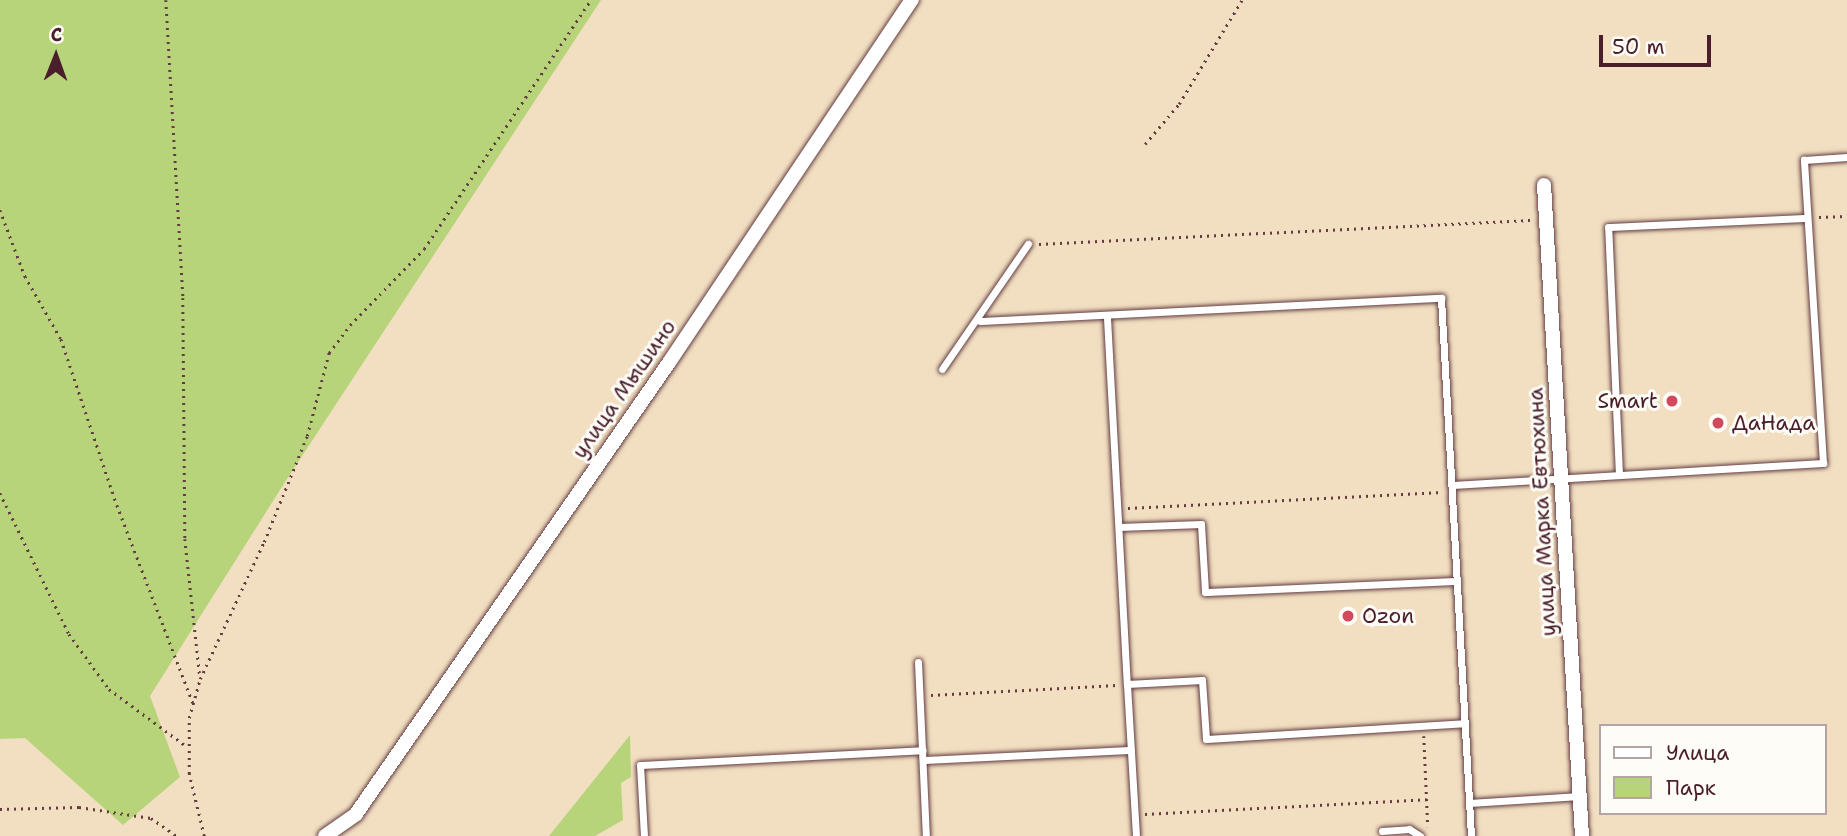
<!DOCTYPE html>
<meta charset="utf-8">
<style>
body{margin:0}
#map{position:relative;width:1847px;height:836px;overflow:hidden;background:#f2dfc1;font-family:"Shantell Sans",sans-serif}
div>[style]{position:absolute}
.green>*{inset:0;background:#b8d47a}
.path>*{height:2.5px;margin-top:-1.25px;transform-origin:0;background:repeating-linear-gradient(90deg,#633c42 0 2px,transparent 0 7px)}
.roads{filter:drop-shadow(0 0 2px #633c42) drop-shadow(0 0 2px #633c42)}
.lane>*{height:7px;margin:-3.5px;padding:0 3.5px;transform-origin:3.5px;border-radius:3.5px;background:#fff}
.street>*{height:14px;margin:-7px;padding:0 7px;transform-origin:7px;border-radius:7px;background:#fff}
.dots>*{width:19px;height:19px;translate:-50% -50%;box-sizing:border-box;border:4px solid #fdfcf7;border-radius:50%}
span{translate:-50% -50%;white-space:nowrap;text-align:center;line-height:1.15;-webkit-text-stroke:6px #fdfcf7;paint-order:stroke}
.street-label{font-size:21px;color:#4a1f2b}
.poi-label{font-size:21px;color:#4a1f2b}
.right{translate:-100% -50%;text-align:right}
.left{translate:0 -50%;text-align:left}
.legend{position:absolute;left:1599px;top:724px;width:228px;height:91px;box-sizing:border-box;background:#fdfcf7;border:2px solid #b5a4a5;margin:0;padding:9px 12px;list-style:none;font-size:21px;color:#4a1f2b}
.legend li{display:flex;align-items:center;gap:14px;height:35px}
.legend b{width:35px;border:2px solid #b5a4a5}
.north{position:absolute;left:21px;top:21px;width:70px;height:70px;-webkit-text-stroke:5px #fdfcf7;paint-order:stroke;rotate:1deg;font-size:19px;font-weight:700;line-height:28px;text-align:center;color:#4a1f2b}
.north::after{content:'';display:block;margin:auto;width:24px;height:32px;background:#4a1f2b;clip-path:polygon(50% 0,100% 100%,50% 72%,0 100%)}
.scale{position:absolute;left:1599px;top:35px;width:112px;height:32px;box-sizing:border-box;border:4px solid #4a1f2b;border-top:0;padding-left:9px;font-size:21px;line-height:24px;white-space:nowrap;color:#4a1f2b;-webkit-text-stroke:5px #fdfcf7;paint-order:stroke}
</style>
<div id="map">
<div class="green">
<i style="clip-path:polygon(0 0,601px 0,285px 482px,150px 696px,180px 777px,123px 825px,25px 738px,0 739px)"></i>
<i style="clip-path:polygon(630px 735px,631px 777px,621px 783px,623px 820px,595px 836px,549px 836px)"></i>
</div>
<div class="path">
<i style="left:166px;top:0;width:298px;rotate:86.7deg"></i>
<i style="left:183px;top:298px;width:241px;rotate:89.5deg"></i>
<i style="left:185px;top:539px;width:138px;rotate:83.8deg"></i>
<i style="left:1145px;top:144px;width:52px;rotate:-49.6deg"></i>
<i style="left:1179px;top:104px;width:122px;rotate:-58.8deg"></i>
<i style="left:0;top:210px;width:71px;rotate:69.3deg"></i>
<i style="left:25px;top:276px;width:73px;rotate:60.3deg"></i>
<i style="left:61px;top:339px;width:175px;rotate:71.4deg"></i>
<i style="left:117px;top:505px;width:212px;rotate:69deg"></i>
<i style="left:1819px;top:217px;width:28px;rotate:-2deg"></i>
<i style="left:1039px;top:244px;width:494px;rotate:-2.8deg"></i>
<i style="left:0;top:493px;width:157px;rotate:63.9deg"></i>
<i style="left:69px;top:634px;width:68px;rotate:54deg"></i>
<i style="left:109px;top:689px;width:96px;rotate:36.5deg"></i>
<i style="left:1128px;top:508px;width:315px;rotate:-2.9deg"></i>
<i style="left:931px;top:695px;width:186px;rotate:-3.1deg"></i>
<i style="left:1424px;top:736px;width:91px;rotate:87.5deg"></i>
<i style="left:0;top:809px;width:79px;rotate:-1.5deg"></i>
<i style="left:79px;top:807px;width:73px;rotate:8.7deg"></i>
<i style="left:151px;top:818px;width:32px;rotate:35deg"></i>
<i style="left:1145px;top:814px;width:282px;rotate:-3deg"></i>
<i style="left:204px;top:836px;width:64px;rotate:-103.6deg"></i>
<i style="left:189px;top:774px;width:56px;rotate:-90deg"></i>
<i style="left:189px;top:718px;width:41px;rotate:-74.2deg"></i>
<i style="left:200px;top:679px;width:151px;rotate:-65deg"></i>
<i style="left:264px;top:542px;width:114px;rotate:-67.9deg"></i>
<i style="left:307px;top:436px;width:86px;rotate:-75.2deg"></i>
<i style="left:329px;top:353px;width:35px;rotate:-53deg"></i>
<i style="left:350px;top:325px;width:106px;rotate:-45.8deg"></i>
<i style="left:424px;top:249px;width:300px;rotate:-56.2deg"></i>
</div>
<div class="roads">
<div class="lane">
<i style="left:1107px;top:318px;width:367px;rotate:86.9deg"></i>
<i style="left:980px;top:321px;width:462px;rotate:-2.9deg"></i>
<i style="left:1441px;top:298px;width:539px;rotate:86.81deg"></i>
<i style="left:942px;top:369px;width:152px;rotate:-55.5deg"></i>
<i style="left:1619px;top:475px;width:248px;rotate:-92.5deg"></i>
<i style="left:1608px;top:227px;width:198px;rotate:-2.6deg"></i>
<i style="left:1452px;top:485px;width:372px;rotate:-3.4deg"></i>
<i style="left:1823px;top:463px;width:304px;rotate:-93.6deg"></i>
<i style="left:1804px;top:160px;width:43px;rotate:-4deg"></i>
<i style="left:1119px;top:527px;width:82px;rotate:-2.1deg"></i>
<i style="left:1201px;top:524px;width:68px;rotate:86.6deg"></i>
<i style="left:1205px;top:592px;width:252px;rotate:-2.5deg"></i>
<i style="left:918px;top:662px;width:174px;rotate:87.4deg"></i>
<i style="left:923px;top:760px;width:208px;rotate:-2.8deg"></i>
<i style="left:1469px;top:803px;width:111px;rotate:-3.6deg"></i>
<i style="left:1382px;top:831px;width:27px;rotate:-4deg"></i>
<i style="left:1409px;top:829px;width:13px;rotate:32deg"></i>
<i style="left:644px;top:836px;width:71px;rotate:-93.2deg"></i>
<i style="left:640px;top:765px;width:283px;rotate:-3deg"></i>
<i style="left:1136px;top:836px;width:152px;rotate:-93.4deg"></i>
<i style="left:1127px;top:684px;width:75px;rotate:-3.1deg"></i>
<i style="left:1202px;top:680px;width:59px;rotate:86.1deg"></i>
<i style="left:1206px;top:739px;width:259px;rotate:-3.5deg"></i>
</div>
<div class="street">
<i style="left:1544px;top:185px;width:652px;rotate:86.66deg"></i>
<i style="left:325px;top:836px;width:38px;rotate:-35deg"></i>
<i style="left:356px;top:814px;width:551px;rotate:-55.27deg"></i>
<i style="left:670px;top:361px;width:435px;rotate:-56.2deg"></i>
</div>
</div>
<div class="dots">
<i style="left:1672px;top:401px;background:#d1495b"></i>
<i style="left:1718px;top:423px;background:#d1495b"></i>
<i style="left:1348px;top:616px;background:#d1495b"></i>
</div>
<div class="street-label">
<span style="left:624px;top:389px;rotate:-55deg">улица Мышино</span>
<span style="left:1542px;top:512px;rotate:-93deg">улица Марка Евтюхина</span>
</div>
<div class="poi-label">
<span class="right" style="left:1658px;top:401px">Smart</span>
<span class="left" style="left:1732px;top:423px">ДаНада</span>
<span class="left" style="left:1362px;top:616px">Ozon</span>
</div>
<ul class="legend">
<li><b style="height:9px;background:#fff"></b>Улица</li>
<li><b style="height:19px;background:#b8d47a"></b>Парк</li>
</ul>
<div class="north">С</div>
<div class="scale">50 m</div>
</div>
